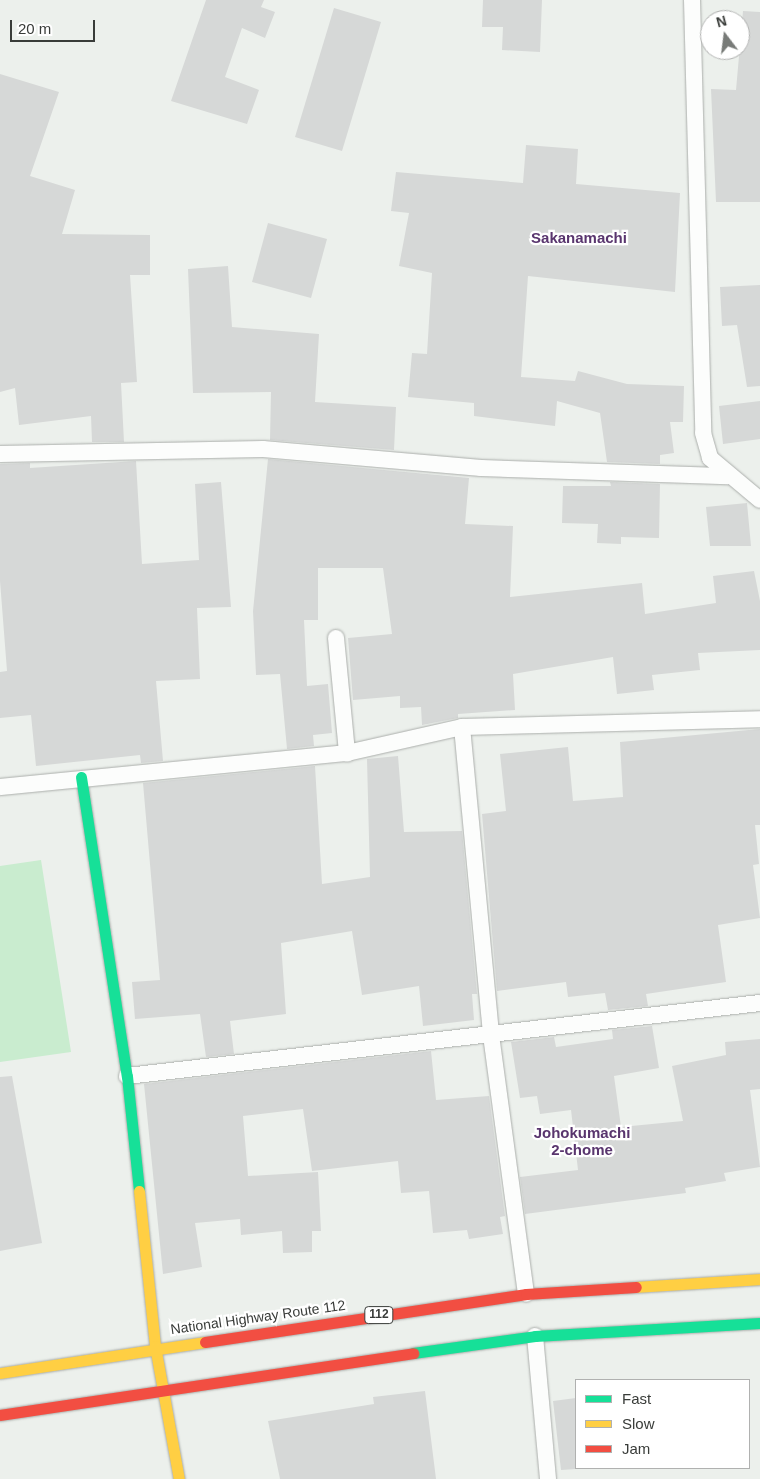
<!DOCTYPE html>
<style>
body{margin:0}
#map{position:relative;width:760px;height:1479px;overflow:hidden;background:#ecf0ec;font-family:Arial,sans-serif}
div>[style]{position:absolute}
.green>*{inset:0;background:#c9eccf}
.building>*{inset:0;background:#d6d8d7}
.roads{filter:drop-shadow(0 0 1px #abaeab) drop-shadow(0 0 1px #abaeab)}
.lane>*{height:16px;margin:-8px;padding:0 8px;transform-origin:8px;border-radius:8px;background:#fcfdfc}
.fast>*{height:11px;margin:-5.5px;padding:0 5.5px;transform-origin:5.5px;border-radius:5.5px;background:#16e098}
.slow>*{height:11px;margin:-5.5px;padding:0 5.5px;transform-origin:5.5px;border-radius:5.5px;background:#ffcf43}
.jam>*{height:11px;margin:-5.5px;padding:0 5.5px;transform-origin:5.5px;border-radius:5.5px;background:#f24e42}
span{translate:-50% -50%;white-space:nowrap;text-align:center;line-height:1.15;-webkit-text-stroke:4.5px #fff;paint-order:stroke}
.shield-label span{padding:1px 4px;background:#fff;border:1px solid;border-radius:4px;-webkit-text-stroke-width:0}
.shield-label{font-size:12px;color:#393c39;font-weight:700}
.street-label{font-size:14px;color:#393c39}
.neighbourhood-label{font-size:15px;color:#59356e;font-weight:700}
.legend{position:absolute;left:575px;top:1379px;width:175px;height:90px;box-sizing:border-box;background:#fff;border:1px solid #b0b1b0;margin:0;padding:6px 9px;list-style:none;font-size:15px;color:#393c39}
.legend li{display:flex;align-items:center;gap:10px;height:25px}
.legend b{width:25px;border:1px solid #b0b1b0}
.north{position:absolute;left:700px;top:10px;width:50px;height:50px;box-sizing:border-box;background:#fff;border:1px solid #b0b1b0;border-radius:50%;rotate:345deg;font-size:14px;font-weight:700;line-height:20px;text-align:center;color:#393c39}
.north::after{content:'';display:block;margin:auto;width:18px;height:22px;background:#787b78;clip-path:polygon(50% 0,100% 100%,50% 72%,0 100%)}
.scale{position:absolute;left:10px;top:20px;width:85px;height:22px;box-sizing:border-box;border:2px solid #393c39;border-top:0;padding-left:6px;font-size:15px;line-height:18px;white-space:nowrap;color:#393c39;-webkit-text-stroke:4px #fff;paint-order:stroke}
</style>
<div id="map">
<div class="green">
<i style="clip-path:polygon(41px 860px,71px 1052px,0 1062px,0 866px)"></i>
</div>
<div class="building">
<i style="clip-path:polygon(206px 0,264px 0,261px 7px,275px 12px,265px 38px,242px 28px,225px 77px,259px 90px,247px 124px,171px 101px)"></i>
<i style="clip-path:polygon(483px 0,542px 0,540px 52px,502px 50px,503px 27px,482px 27px)"></i>
<i style="clip-path:polygon(334px 8px,381px 22px,342px 151px,295px 137px)"></i>
<i style="clip-path:polygon(743px 11px,760px 12px,760px 202px,716px 202px,711px 89px,736px 90px)"></i>
<i style="clip-path:polygon(0 74px,59px 92px,30px 176px,75px 190px,62px 234px,150px 235px,150px 275px,130px 275px,137px 382px,121px 383px,124px 442px,92px 442px,91px 416px,19px 425px,15px 388px,0 392px)"></i>
<i style="clip-path:polygon(526px 145px,578px 149px,576px 184px,680px 193px,675px 292px,528px 276px,521px 377px,575px 381px,578px 371px,627px 384px,684px 386px,683px 422px,670px 422px,674px 453px,660px 455px,660px 464px,607px 462px,600px 413px,557px 401px,555px 426px,474px 416px,474px 403px,408px 397px,412px 353px,427px 354px,432px 273px,399px 266px,409px 213px,391px 211px,396px 172px,523px 183px)"></i>
<i style="clip-path:polygon(268px 223px,327px 239px,311px 298px,252px 282px)"></i>
<i style="clip-path:polygon(228px 266px,232px 327px,319px 334px,315px 402px,396px 407px,394px 450px,270px 440px,271px 392px,193px 393px,188px 269px)"></i>
<i style="clip-path:polygon(760px 285px,760px 386px,747px 387px,737px 325px,722px 326px,720px 287px)"></i>
<i style="clip-path:polygon(760px 401px,760px 439px,723px 444px,719px 406px)"></i>
<i style="clip-path:polygon(268px 459px,469px 478px,465px 524px,513px 526px,510px 597px,642px 583px,645px 614px,716px 603px,713px 576px,754px 571px,760px 601px,760px 650px,698px 653px,700px 670px,652px 675px,654px 690px,617px 694px,613px 657px,513px 674px,515px 710px,458px 714px,458px 718px,422px 725px,421px 707px,400px 708px,400px 696px,353px 700px,348px 638px,392px 634px,383px 568px,318px 568px,318px 620px,304px 620px,307px 686px,328px 684px,332px 733px,313px 735px,314px 746px,287px 749px,280px 674px,256px 675px,253px 611px)"></i>
<i style="clip-path:polygon(136px 461px,142px 564px,199px 560px,195px 484px,221px 482px,231px 607px,197px 608px,200px 679px,156px 681px,163px 761px,141px 763px,140px 755px,36px 766px,31px 715px,0 718px,0 672px,7px 671px,0 581px,0 464px,30px 463px,30px 468px)"></i>
<i style="clip-path:polygon(610px 482px,660px 484px,659px 538px,621px 537px,621px 544px,597px 543px,598px 524px,562px 523px,563px 486px,611px 486px)"></i>
<i style="clip-path:polygon(747px 503px,751px 546px,710px 546px,706px 507px)"></i>
<i style="clip-path:polygon(760px 729px,760px 825px,755px 825px,759px 864px,753px 865px,760px 918px,718px 925px,726px 982px,646px 994px,648px 1006px,608px 1010px,605px 993px,568px 997px,566px 982px,497px 991px,482px 814px,506px 811px,500px 754px,568px 747px,573px 801px,623px 797px,620px 742px)"></i>
<i style="clip-path:polygon(398px 756px,404px 832px,462px 831px,477px 994px,472px 994px,474px 1020px,423px 1026px,419px 986px,362px 995px,352px 931px,281px 943px,286px 1014px,230px 1021px,234px 1054px,206px 1057px,200px 1014px,135px 1019px,132px 982px,160px 980px,143px 783px,315px 766px,322px 884px,370px 877px,367px 759px)"></i>
<i style="clip-path:polygon(652px 1026px,659px 1068px,614px 1076px,621px 1127px,683px 1121px,672px 1066px,726px 1055px,725px 1042px,760px 1039px,760px 1089px,750px 1090px,760px 1167px,724px 1173px,726px 1181px,685px 1188px,686px 1193px,525px 1214px,520px 1177px,578px 1170px,571px 1110px,540px 1114px,537px 1096px,520px 1098px,511px 1042px,554px 1037px,556px 1047px,613px 1039px,612px 1030px)"></i>
<i style="clip-path:polygon(431px 1051px,436px 1100px,489px 1096px,505px 1216px,500px 1217px,503px 1234px,469px 1239px,467px 1230px,433px 1233px,429px 1191px,401px 1193px,398px 1161px,312px 1171px,303px 1109px,243px 1116px,248px 1176px,318px 1172px,321px 1231px,312px 1231px,312px 1252px,283px 1253px,282px 1231px,241px 1235px,240px 1219px,195px 1223px,202px 1267px,163px 1274px,144px 1084px)"></i>
<i style="clip-path:polygon(12px 1076px,42px 1243px,0 1251px,0 1077px)"></i>
<i style="clip-path:polygon(425px 1391px,436px 1479px,280px 1479px,268px 1421px,374px 1404px,373px 1397px)"></i>
<i style="clip-path:polygon(576px 1398px,576px 1469px,561px 1470px,553px 1401px)"></i>
</div>
<div class="roads">
<div class="lane">
<i style="left:692px;top:0;width:433px;rotate:88.5deg"></i>
<i style="left:703px;top:433px;width:26px;rotate:74deg"></i>
<i style="left:710px;top:458px;width:65px;rotate:40deg"></i>
<i style="left:0;top:454px;width:263px;rotate:-1.1deg"></i>
<i style="left:263px;top:449px;width:219px;rotate:5deg"></i>
<i style="left:481px;top:468px;width:247px;rotate:1.9deg"></i>
<i style="left:336px;top:638px;width:116px;rotate:84.5deg"></i>
<i style="left:462px;top:727px;width:309px;rotate:84.6deg"></i>
<i style="left:491px;top:1035px;width:261px;rotate:82.3deg"></i>
<i style="left:0;top:787px;width:349px;rotate:-5.6deg"></i>
<i style="left:347px;top:753px;width:118px;rotate:-12.7deg"></i>
<i style="left:462px;top:727px;width:298px;rotate:-1.5deg"></i>
<i style="left:127px;top:1076px;width:637px;rotate:-6.58deg"></i>
<i style="left:535px;top:1336px;width:144px;rotate:84.8deg"></i>
</div>
<div class="fast">
<i style="left:81px;top:777px;width:303px;rotate:81.3deg"></i>
<i style="left:127px;top:1076px;width:116px;rotate:84deg"></i>
<i style="left:413px;top:1353px;width:123px;rotate:-7.9deg"></i>
<i style="left:535px;top:1336px;width:225px;rotate:-3.3deg"></i>
</div>
<div class="slow">
<i style="left:139px;top:1191px;width:156px;rotate:84.1deg"></i>
<i style="left:155px;top:1346px;width:135px;rotate:79.8deg"></i>
<i style="left:636px;top:1287px;width:124px;rotate:-3.7deg"></i>
<i style="left:0;top:1373px;width:207px;rotate:-8.6deg"></i>
</div>
<div class="jam">
<i style="left:205px;top:1342px;width:325px;rotate:-8.5deg"></i>
<i style="left:526px;top:1294px;width:110px;rotate:-3.6deg"></i>
<i style="left:0;top:1415px;width:418px;rotate:-8.5deg"></i>
</div>
</div>
<div class="shield-label">
<span style="left:379px;top:1315px">112</span>
</div>
<div class="street-label">
<span style="left:258px;top:1317px;rotate:-8deg">National Highway Route 112</span>
</div>
<div class="neighbourhood-label">
<span style="left:579px;top:238px">Sakanamachi</span>
<span style="left:582px;top:1141px">Johokumachi<br>2-chome</span>
</div>
<ul class="legend">
<li><b style="height:6px;background:#16e098"></b>Fast</li>
<li><b style="height:6px;background:#ffcf43"></b>Slow</li>
<li><b style="height:6px;background:#f24e42"></b>Jam</li>
</ul>
<div class="north">N</div>
<div class="scale">20 m</div>
</div>
